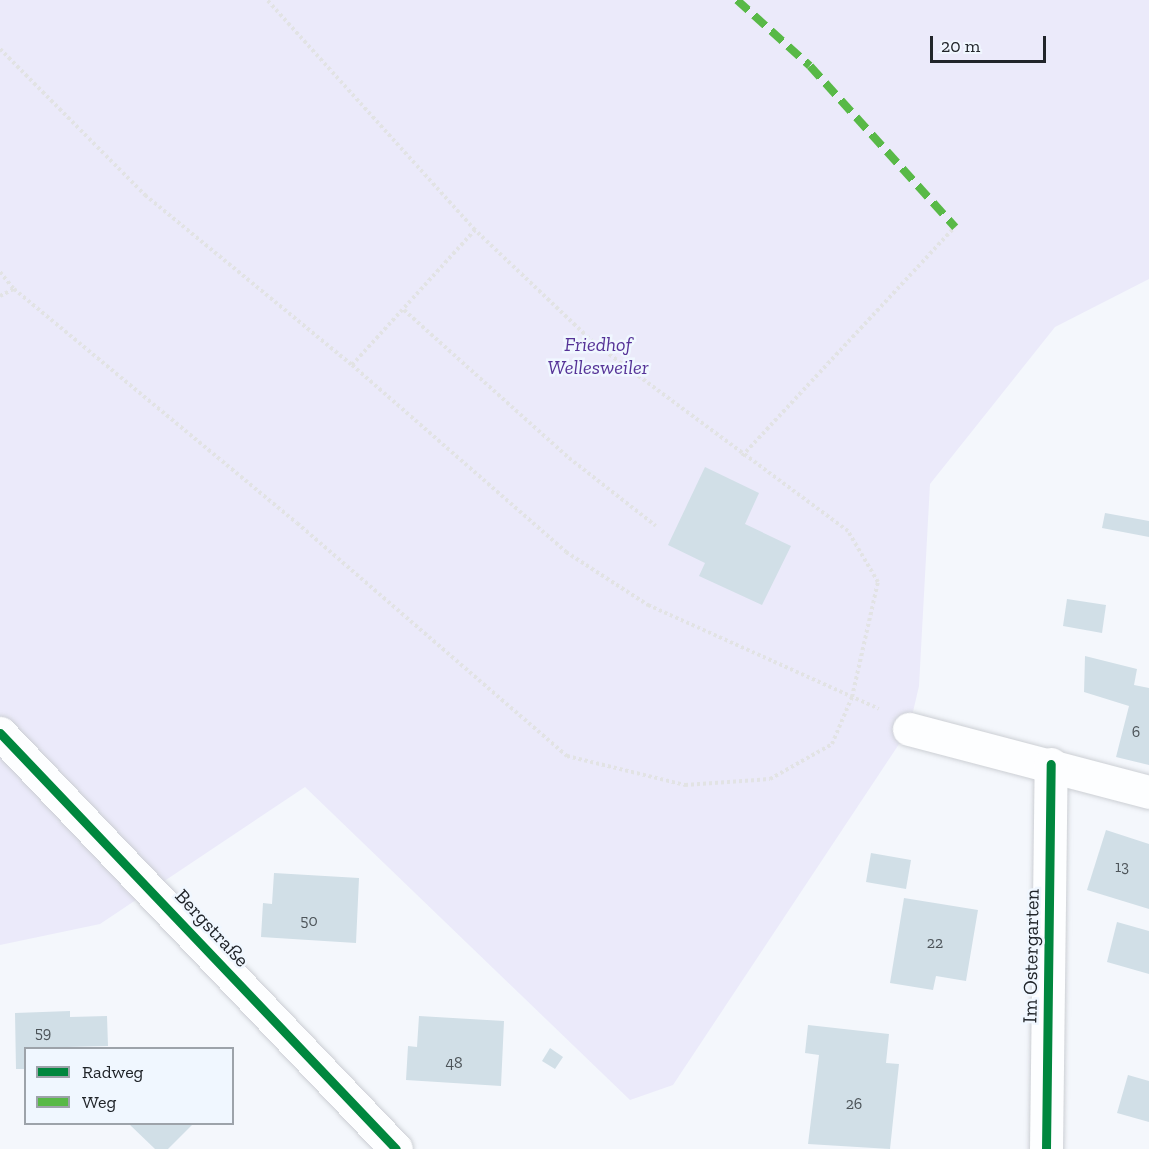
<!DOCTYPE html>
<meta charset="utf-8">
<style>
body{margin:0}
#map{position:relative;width:1149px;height:1149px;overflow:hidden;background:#f4f7fc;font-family:"Zilla Slab",serif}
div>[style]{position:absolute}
.green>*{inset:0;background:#ebeafa}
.building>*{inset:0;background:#d1dfe7}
.path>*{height:4px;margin-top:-2px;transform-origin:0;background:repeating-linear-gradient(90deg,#e2e3e4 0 3px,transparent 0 6px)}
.roads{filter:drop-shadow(0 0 2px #cccfd4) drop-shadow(0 0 2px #cccfd4)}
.street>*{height:33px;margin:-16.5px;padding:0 16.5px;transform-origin:16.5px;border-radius:16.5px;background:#fdfeff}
.quiet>*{height:8px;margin-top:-4px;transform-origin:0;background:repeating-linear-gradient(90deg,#58b947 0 15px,transparent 0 23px)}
.cycleway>*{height:9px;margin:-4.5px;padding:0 4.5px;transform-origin:4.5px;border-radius:4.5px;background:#00873e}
span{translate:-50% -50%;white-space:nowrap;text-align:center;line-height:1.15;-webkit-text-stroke:5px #f0f7ff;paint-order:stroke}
.number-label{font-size:16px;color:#4d5459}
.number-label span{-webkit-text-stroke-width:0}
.park-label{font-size:20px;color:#553297;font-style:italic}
.street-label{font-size:20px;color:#21252a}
.legend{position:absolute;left:24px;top:1047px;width:210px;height:78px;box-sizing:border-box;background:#f0f7ff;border:2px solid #9da3aa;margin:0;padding:8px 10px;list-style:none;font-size:18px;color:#21252a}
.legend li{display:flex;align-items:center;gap:12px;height:30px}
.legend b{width:30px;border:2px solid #9da3aa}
.scale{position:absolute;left:930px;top:36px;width:116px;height:27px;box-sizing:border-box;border:3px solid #21252a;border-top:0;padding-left:8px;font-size:18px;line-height:21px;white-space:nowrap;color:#21252a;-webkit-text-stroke:4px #f0f7ff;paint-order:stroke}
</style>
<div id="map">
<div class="green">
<i style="clip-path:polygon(0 0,1149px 0,1149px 279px,1055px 327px,930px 484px,919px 686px,909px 729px,673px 1085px,630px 1100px,305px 787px,100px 924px,0 945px)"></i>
</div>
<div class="building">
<i style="clip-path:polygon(705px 467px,759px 493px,745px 524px,791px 546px,762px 605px,699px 576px,705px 563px,668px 545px)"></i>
<i style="clip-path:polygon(1105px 513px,1149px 521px,1149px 537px,1102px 528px)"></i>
<i style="clip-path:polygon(1067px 599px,1106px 605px,1102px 633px,1063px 626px)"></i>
<i style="clip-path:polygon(1085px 656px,1137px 669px,1134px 685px,1149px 688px,1149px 765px,1116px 757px,1129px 706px,1084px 692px)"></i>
<i style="clip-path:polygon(1106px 830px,1149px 844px,1149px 909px,1087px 890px)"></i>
<i style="clip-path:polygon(871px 853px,911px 860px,906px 889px,866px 882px)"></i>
<i style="clip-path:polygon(274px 873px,359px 878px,356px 943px,261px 937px,263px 903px,272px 904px)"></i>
<i style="clip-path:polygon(904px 898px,978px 910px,966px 981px,936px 976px,933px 990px,890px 983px)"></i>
<i style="clip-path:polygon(1117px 922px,1149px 931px,1149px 974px,1107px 962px)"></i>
<i style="clip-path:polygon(70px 1011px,70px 1017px,107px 1016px,108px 1046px,26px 1048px,26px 1069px,16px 1069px,15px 1013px)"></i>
<i style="clip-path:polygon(419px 1016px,504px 1021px,501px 1086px,406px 1080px,408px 1046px,417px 1047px)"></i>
<i style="clip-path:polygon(808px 1025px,889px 1034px,886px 1063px,899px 1064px,890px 1149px,808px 1144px,819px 1055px,805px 1053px)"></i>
<i style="clip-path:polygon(550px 1048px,563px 1057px,555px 1069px,542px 1061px)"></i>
<i style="clip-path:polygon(1128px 1075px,1149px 1081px,1149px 1122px,1117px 1113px)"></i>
<i style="clip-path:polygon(129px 1124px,193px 1124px,168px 1149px,155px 1149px)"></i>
</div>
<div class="path">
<i style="left:0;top:49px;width:206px;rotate:45.2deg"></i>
<i style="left:145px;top:195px;width:268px;rotate:39.4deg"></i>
<i style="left:352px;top:365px;width:284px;rotate:41.1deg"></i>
<i style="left:566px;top:552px;width:98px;rotate:32.9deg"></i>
<i style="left:648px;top:605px;width:253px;rotate:24.2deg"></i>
<i style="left:0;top:272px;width:22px;rotate:51deg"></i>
<i style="left:14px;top:289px;width:367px;rotate:39.6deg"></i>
<i style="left:297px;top:523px;width:357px;rotate:40.8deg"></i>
<i style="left:567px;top:756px;width:122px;rotate:13.8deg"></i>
<i style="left:685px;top:785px;width:85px;rotate:-4deg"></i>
<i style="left:770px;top:779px;width:71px;rotate:-29.4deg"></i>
<i style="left:832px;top:744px;width:51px;rotate:-66.9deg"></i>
<i style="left:852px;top:697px;width:118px;rotate:-77.3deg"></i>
<i style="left:878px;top:582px;width:59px;rotate:-120.5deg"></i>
<i style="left:848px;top:531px;width:317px;rotate:-143.5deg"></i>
<i style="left:593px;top:342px;width:163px;rotate:-136.5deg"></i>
<i style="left:475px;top:230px;width:310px;rotate:-132.1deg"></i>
<i style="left:0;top:296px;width:16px;rotate:-27deg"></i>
<i style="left:404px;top:310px;width:222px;rotate:41.9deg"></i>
<i style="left:569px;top:458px;width:110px;rotate:38deg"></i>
<i style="left:352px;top:365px;width:183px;rotate:-47.7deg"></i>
<i style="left:742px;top:456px;width:313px;rotate:-47.1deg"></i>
</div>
<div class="roads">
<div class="street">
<i style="left:909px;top:729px;width:248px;rotate:14.7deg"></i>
<i style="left:0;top:733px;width:574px;rotate:46.41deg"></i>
<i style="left:1046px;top:1149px;width:385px;rotate:-89.3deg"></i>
</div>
</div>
<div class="quiet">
<i style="left:737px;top:0;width:98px;rotate:42.1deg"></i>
<i style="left:810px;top:66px;width:217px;rotate:48deg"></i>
</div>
<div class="cycleway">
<i style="left:0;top:733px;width:574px;rotate:46.41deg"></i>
<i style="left:1046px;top:1149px;width:385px;rotate:-89.3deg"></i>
</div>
<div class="number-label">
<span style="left:1136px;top:732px">6</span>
<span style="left:1122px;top:867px">13</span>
<span style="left:309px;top:921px">50</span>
<span style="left:935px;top:943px">22</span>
<span style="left:43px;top:1033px">59</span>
<span style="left:454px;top:1063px">48</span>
<span style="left:854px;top:1104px">26</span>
</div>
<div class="park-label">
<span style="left:598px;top:356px">Friedhof<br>Wellesweiler</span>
</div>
<div class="street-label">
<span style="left:212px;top:928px;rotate:47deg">Bergstraße</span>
<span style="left:1031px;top:956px;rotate:-89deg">Im Ostergarten</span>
</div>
<ul class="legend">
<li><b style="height:8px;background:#00873e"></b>Radweg</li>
<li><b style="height:8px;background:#58b947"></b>Weg</li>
</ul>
<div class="scale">20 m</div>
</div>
